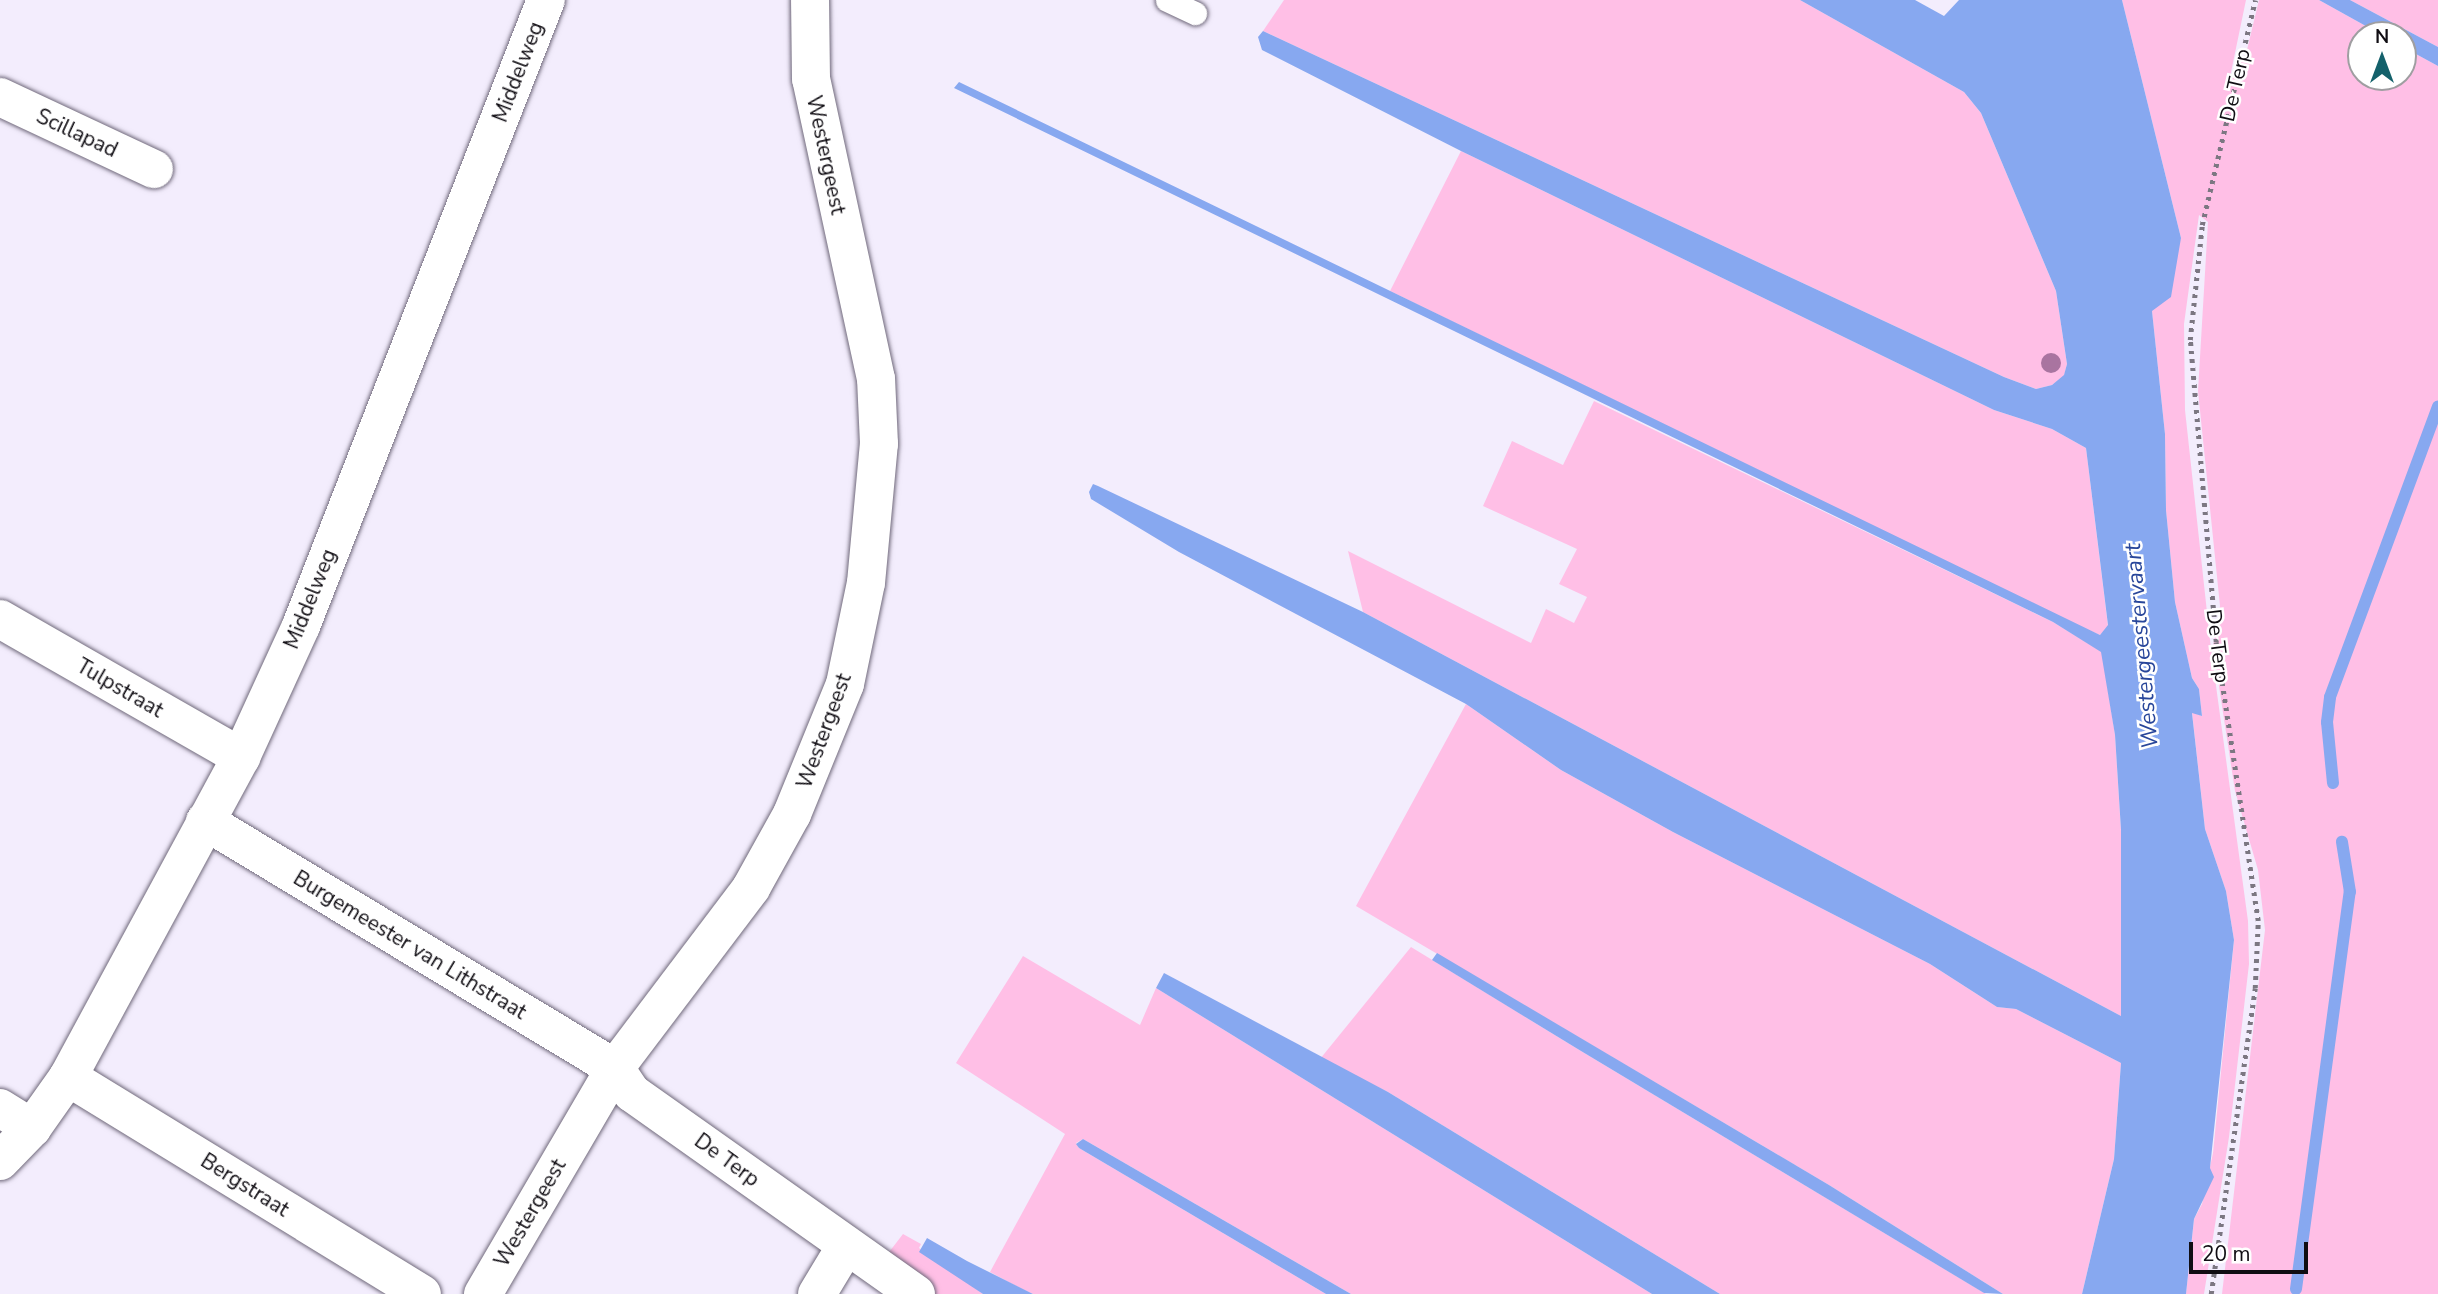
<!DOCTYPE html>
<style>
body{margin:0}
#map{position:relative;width:2438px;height:1294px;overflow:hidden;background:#f3edfd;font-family:"Nunito Sans",sans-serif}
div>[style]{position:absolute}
.green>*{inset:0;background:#ffbfe6}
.water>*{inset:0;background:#87a8f0}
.stream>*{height:12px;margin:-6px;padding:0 6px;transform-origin:6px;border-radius:6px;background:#87a8f0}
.path>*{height:4.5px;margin-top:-2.25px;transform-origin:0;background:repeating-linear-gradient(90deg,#7c7782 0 3.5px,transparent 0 8.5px)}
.roads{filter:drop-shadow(0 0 2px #70697b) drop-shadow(0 0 2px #70697b)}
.service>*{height:23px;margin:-11.5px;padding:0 11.5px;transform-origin:11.5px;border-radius:11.5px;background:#fff}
.minor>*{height:38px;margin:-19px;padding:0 19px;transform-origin:19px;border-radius:19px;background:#fff}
.trees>*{width:20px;height:20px;margin:-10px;border-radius:50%;background:#a974a0}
span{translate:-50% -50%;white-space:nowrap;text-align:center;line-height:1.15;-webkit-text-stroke:5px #fff;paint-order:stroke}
.street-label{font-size:21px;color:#100d13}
.water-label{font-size:23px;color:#28469a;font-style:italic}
.north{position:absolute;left:2347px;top:21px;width:70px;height:70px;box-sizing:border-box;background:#fff;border:2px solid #9f9ea1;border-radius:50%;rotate:0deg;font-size:19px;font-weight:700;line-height:28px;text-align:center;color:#100d13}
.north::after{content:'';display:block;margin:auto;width:24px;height:32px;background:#14616b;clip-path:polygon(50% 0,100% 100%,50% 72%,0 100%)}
.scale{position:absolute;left:2189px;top:1242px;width:119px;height:32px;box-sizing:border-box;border:4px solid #100d13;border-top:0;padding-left:9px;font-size:21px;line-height:24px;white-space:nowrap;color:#100d13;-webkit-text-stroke:5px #fff;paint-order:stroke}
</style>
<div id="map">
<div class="green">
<i style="clip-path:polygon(1284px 0,1800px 0,1964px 92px,1981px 113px,2056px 291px,2067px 364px,2064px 376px,2052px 385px,2036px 389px,2004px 377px,1263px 31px)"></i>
<i style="clip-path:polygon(2122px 0,2246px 0,2230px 77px,2246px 54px,2259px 0,2319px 0,2382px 35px,2361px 35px,2361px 77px,2403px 77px,2403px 47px,2438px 66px,2438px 1294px,2222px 1294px,2265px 930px,2258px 870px,2235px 791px,2213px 647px,2220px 606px,2198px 391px,2208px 222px,2199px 215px,2184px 324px,2185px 410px,2211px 649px,2248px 921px,2249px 964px,2229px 1137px,2204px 1294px,2186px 1294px,2194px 1219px,2202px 1204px,2213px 1153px,2234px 940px,2226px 891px,2205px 829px,2192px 712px,2202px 716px,2199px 689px,2192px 678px,2175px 602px,2166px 510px,2165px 434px,2152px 311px,2181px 238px)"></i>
<i style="clip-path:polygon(2350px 0,2438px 0,2438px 47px)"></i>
<i style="clip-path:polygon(1461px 151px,1994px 410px,2052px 429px,2086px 448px,2108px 626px,2100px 635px,2070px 622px,1390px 291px)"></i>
<i style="clip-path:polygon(1594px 401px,2053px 622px,2102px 652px,2115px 735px,2121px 831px,2121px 1016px,1363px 612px,1348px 551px,1531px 643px,1546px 609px,1574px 623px,1587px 597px,1559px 584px,1577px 549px,1483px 506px,1512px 441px,1563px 465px)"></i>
<i style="clip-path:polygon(1466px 704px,1561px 770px,1673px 832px,1930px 964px,1997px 1007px,2016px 1009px,2121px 1063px,2114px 1159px,2082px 1294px,2003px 1294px,1829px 1185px,1356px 906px)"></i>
<i style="clip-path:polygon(1411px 947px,1581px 1051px,1986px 1294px,1720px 1294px,1388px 1092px,1320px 1059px)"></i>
<i style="clip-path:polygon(1023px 956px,1140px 1025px,1156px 988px,1652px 1294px,1351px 1294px,1083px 1139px,1076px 1143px,1079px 1148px,1326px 1294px,1033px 1294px,1020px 1288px,990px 1272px,1065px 1134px,956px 1063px)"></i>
<i style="clip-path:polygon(903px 1234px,921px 1244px,919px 1248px,983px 1294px,931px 1294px,883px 1260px)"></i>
</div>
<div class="water">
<i style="clip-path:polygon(1800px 0,1915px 0,1944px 16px,1959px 0,2122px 0,2181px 238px,2171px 297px,2152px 311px,2165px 434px,2166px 510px,2175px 602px,2192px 678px,2199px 689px,2202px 716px,2192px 713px,2205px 829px,2226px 891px,2234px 940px,2210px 1168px,2214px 1177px,2194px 1219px,2186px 1294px,2082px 1294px,2114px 1159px,2121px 1063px,2016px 1009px,1997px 1007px,1930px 964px,1673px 832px,1561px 770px,1466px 704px,1179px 552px,1091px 499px,1089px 492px,1093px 484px,1098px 486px,1363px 612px,2121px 1016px,2121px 830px,2115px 735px,2101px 652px,2053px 622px,954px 88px,959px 82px,2100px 635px,2108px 625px,2086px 448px,2052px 429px,1994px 410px,1461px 151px,1262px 50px,1258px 37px,1263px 31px,2004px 377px,2036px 389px,2052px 385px,2064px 375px,2067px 364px,2056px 291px,1981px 113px,1964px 92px)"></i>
<i style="clip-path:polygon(2319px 0,2350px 0,2438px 47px,2438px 66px,2403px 47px,2403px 35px,2382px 35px)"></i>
<i style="clip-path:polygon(1437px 953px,1829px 1185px,2003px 1294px,1984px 1293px,1581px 1051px,1432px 960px)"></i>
<i style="clip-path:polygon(1164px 973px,1388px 1092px,1720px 1294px,1652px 1294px,1156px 988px)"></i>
<i style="clip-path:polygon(1083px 1139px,1351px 1294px,1326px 1294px,1079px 1148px,1076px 1144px)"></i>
<i style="clip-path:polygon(927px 1238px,967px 1261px,1033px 1294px,983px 1294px,919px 1252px)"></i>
</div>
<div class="stream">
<i style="left:2333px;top:783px;width:61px;rotate:-95.6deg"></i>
<i style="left:2327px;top:722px;width:25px;rotate:-83deg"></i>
<i style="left:2330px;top:697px;width:310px;rotate:-69.6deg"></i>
<i style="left:2296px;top:1289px;width:401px;rotate:-82.3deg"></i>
<i style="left:2350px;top:892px;width:51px;rotate:-99.1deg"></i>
</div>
<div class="path">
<i style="left:2211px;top:1294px;width:309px;rotate:-81.8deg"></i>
<i style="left:2255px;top:988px;width:67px;rotate:-87.4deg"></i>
<i style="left:2258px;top:921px;width:282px;rotate:-98.6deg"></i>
<i style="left:2216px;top:642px;width:303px;rotate:-94.9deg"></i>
<i style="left:2190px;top:340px;width:116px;rotate:-84deg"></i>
<i style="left:2202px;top:225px;width:231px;rotate:-76.7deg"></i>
</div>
<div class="roads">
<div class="service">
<i style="left:1167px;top:0;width:31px;rotate:25deg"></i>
</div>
<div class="minor">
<i style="left:0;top:97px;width:170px;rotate:25.1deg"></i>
<i style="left:0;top:619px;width:278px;rotate:29.8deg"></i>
<i style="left:205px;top:821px;width:479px;rotate:31.1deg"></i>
<i style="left:615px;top:1068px;width:30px;rotate:56deg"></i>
<i style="left:632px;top:1093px;width:348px;rotate:35.3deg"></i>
<i style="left:68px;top:1077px;width:415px;rotate:31.5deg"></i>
<i style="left:0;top:1108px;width:38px;rotate:32deg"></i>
<i style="left:0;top:1161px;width:46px;rotate:-45.9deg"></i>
<i style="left:32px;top:1128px;width:62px;rotate:-54.8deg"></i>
<i style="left:68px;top:1077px;width:364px;rotate:-61.6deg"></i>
<i style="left:241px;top:757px;width:144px;rotate:-65.4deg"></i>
<i style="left:301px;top:626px;width:672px;rotate:-68.63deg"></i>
<i style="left:483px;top:1294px;width:262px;rotate:-59.7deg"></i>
<i style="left:615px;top:1068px;width:226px;rotate:-52.9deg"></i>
<i style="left:751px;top:888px;width:85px;rotate:-61deg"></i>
<i style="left:792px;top:814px;width:140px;rotate:-67.8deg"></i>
<i style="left:845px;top:684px;width:103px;rotate:-78.3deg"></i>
<i style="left:866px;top:583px;width:140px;rotate:-84.7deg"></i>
<i style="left:879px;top:444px;width:65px;rotate:-92.6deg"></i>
<i style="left:876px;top:379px;width:307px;rotate:-102.2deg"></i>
<i style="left:811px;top:79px;width:79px;rotate:-90.7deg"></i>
<i style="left:817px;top:1294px;width:56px;rotate:-58.9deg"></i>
</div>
</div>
<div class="trees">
<i style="left:2051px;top:363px"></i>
</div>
<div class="street-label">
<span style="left:518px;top:72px;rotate:-69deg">Middelweg</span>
<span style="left:2235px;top:85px;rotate:-77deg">De Terp</span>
<span style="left:77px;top:133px;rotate:25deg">Scillapad</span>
<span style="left:826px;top:155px;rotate:78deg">Westergeest</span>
<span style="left:310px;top:599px;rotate:-68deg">Middelweg</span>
<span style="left:2218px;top:646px;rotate:83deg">De Terp</span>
<span style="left:120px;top:688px;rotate:30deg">Tulpstraat</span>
<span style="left:824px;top:731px;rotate:-70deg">Westergeest</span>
<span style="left:410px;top:945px;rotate:31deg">Burgemeester van Lithstraat</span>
<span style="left:727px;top:1160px;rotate:36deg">De Terp</span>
<span style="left:245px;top:1185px;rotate:32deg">Bergstraat</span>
<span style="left:530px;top:1213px;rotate:-60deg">Westergeest</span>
</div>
<div class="water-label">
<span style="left:2142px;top:646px;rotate:-95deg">Westergeestervaart</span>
</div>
<div class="north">N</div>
<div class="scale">20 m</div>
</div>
